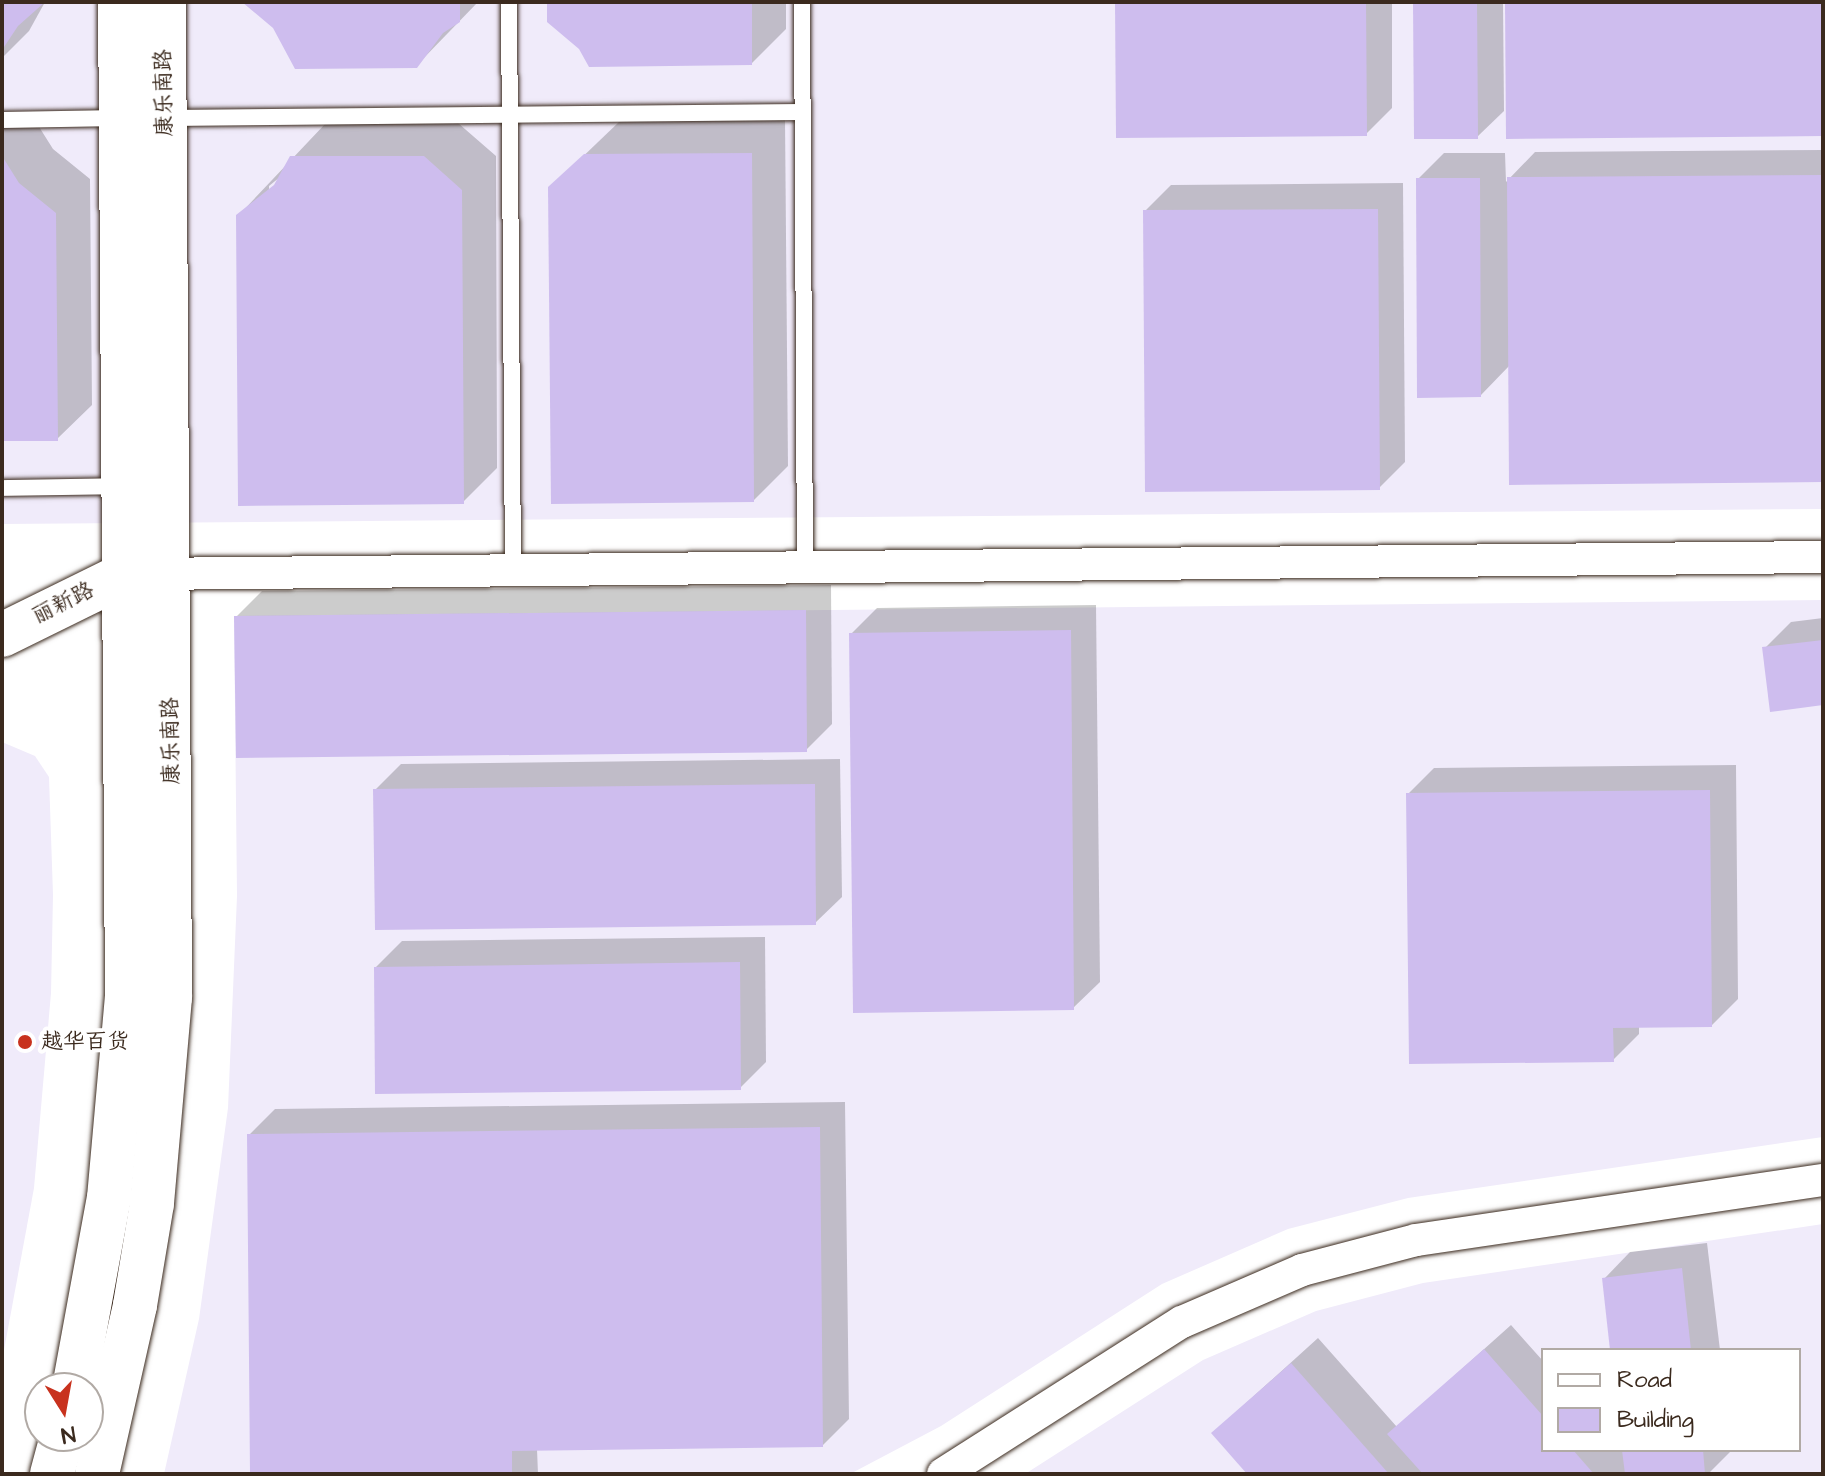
<!DOCTYPE html>
<meta charset="utf-8">
<style>
body{margin:0}
#map{position:relative;width:1825px;height:1476px;overflow:hidden;background:#fff;font-family:"Architects Daughter","LXGW WenKai TC",sans-serif}
div>[style]{position:absolute}
.built>*{inset:0;background:#f0ebfa}
.shadow>*{inset:0;background:#0003}
.building>*{inset:0;background:#cebdee}
.roads{filter:drop-shadow(0 0 2px #3b2a1e) drop-shadow(0 0 2px #3b2a1e)}
.lane>*{height:16px;margin:-8px;padding:0 8px;transform-origin:8px;border-radius:8px;background:#fff}
.street>*{height:32px;margin:-16px;padding:0 16px;transform-origin:16px;border-radius:16px;background:#fff}
.secondary>*{height:44px;margin:-22px;padding:0 22px;transform-origin:22px;border-radius:22px;background:#fff}
.dots>*{width:22px;height:22px;translate:-50% -50%;box-sizing:border-box;border:4px solid #fff;border-radius:50%}
span{translate:-50% -50%;white-space:nowrap;text-align:center;line-height:1.15;-webkit-text-stroke:8px #fff;paint-order:stroke}
.street-label{font-size:22px;color:#3b2a1e}
.poi-label{font-size:22px;color:#3b2a1e}
.left{translate:0 -50%;text-align:left}
.frame{position:absolute;inset:0;border:4px solid #3b2a1e;pointer-events:none}
.legend{position:absolute;left:1541px;top:1348px;width:260px;height:104px;box-sizing:border-box;background:#fff;border:2px solid #b1aaa5;margin:0;padding:10px 14px;list-style:none;font-size:24px;color:#3b2a1e}
.legend li{display:flex;align-items:center;gap:16px;height:40px}
.legend b{width:40px;border:2px solid #b1aaa5}
.north{position:absolute;left:24px;top:1372px;width:80px;height:80px;box-sizing:border-box;background:#fff;border:2px solid #b1aaa5;border-radius:50%;rotate:169deg;font-size:22px;font-weight:700;line-height:32px;text-align:center;color:#3b2a1e}
.north::after{content:'';display:block;margin:auto;width:28px;height:36px;background:#c8321e;clip-path:polygon(50% 0,100% 100%,50% 72%,0 100%)}
</style>
<div id="map">
<div class="built">
<i style="clip-path:polygon(2px 2px,1823px 2px,1823px 509px,2px 524px)"></i>
<i style="clip-path:polygon(1823px 600px,1823px 1137px,1408px 1198px,1288px 1229px,1162px 1284px,941px 1426px,850px 1474px,164px 1474px,199px 1319px,228px 1108px,237px 896px,234px 616px)"></i>
<i style="clip-path:polygon(2px 742px,35px 756px,49px 777px,53px 895px,51px 993px,34px 1188px,2px 1361px)"></i>
<i style="clip-path:polygon(evenodd,1823px 1224px,1823px 1474px,1025px 1474px,1203px 1360px,1316px 1311px,1423px 1283px,1823px 1224px,1543px 1350px,1799px 1350px,1799px 1450px,1543px 1450px,1543px 1350px)"></i>
</div>
<div class="shadow">
<i style="clip-path:polygon(2px 2px,45px 2px,29px 31px,2px 58px)"></i>
<i style="clip-path:polygon(244px 2px,478px 2px,416px 66px,274px 27px)"></i>
<i style="clip-path:polygon(549px 2px,786px 2px,786px 29px,752px 63px)"></i>
<i style="clip-path:polygon(1117px 2px,1392px 2px,1392px 108px,1366px 134px)"></i>
<i style="clip-path:polygon(1415px 2px,1503px 2px,1504px 111px,1477px 137px)"></i>
<i style="clip-path:polygon(785px 119px,788px 466px,754px 500px,550px 188px,620px 121px)"></i>
<i style="clip-path:polygon(2px 122px,36px 122px,53px 149px,90px 179px,92px 405px,57px 439px,2px 439px)"></i>
<i style="clip-path:polygon(evenodd,326px 123px,458px 123px,496px 156px,497px 468px,463px 502px,238px 216px,326px 123px,280px 177px,283px 180px,269px 191px,269px 186px,280px 177px)"></i>
<i style="clip-path:polygon(1823px 150px,1823px 480px,1510px 365px,1481px 395px,1418px 179px,1444px 153px,1505px 153px,1506px 182px,1535px 152px)"></i>
<i style="clip-path:polygon(1403px 183px,1405px 462px,1379px 488px,1145px 211px,1171px 185px)"></i>
<i style="clip-path:polygon(831px 585px,832px 724px,806px 750px,236px 617px,262px 591px)"></i>
<i style="clip-path:polygon(1096px 605px,1100px 982px,1073px 1008px,851px 634px,877px 608px)"></i>
<i style="clip-path:polygon(1823px 618px,1823px 703px,1765px 648px,1791px 622px)"></i>
<i style="clip-path:polygon(840px 759px,842px 897px,815px 923px,375px 790px,401px 764px)"></i>
<i style="clip-path:polygon(1736px 765px,1738px 999px,1712px 1025px,1639px 1026px,1639px 1034px,1613px 1060px,1408px 794px,1434px 768px)"></i>
<i style="clip-path:polygon(765px 937px,766px 1062px,740px 1088px,376px 967px,402px 941px)"></i>
<i style="clip-path:polygon(845px 1102px,849px 1419px,823px 1445px,537px 1449px,538px 1474px,252px 1474px,249px 1135px,275px 1109px)"></i>
<i style="clip-path:polygon(1707px 1243px,1720px 1350px,1612px 1350px,1604px 1279px,1630px 1252px)"></i>
<i style="clip-path:polygon(1511px 1325px,1543px 1361px,1543px 1450px,1731px 1451px,1708px 1474px,1250px 1474px,1213px 1433px,1318px 1338px,1397px 1427px)"></i>
</div>
<div class="building">
<i style="clip-path:polygon(2px 2px,45px 2px,18px 26px,2px 50px)"></i>
<i style="clip-path:polygon(242px 2px,460px 2px,460px 22px,443px 33px,417px 68px,295px 69px,273px 28px)"></i>
<i style="clip-path:polygon(547px 2px,752px 2px,752px 65px,589px 67px,579px 49px,547px 22px)"></i>
<i style="clip-path:polygon(1115px 2px,1366px 2px,1367px 136px,1116px 138px)"></i>
<i style="clip-path:polygon(1413px 2px,1477px 2px,1478px 139px,1414px 139px)"></i>
<i style="clip-path:polygon(1505px 2px,1823px 2px,1823px 136px,1506px 139px)"></i>
<i style="clip-path:polygon(752px 153px,754px 502px,551px 504px,548px 187px,584px 154px)"></i>
<i style="clip-path:polygon(2px 156px,19px 183px,56px 213px,58px 441px,2px 441px)"></i>
<i style="clip-path:polygon(290px 156px,424px 156px,462px 190px,464px 504px,238px 506px,236px 215px,274px 185px)"></i>
<i style="clip-path:polygon(1823px 175px,1823px 482px,1509px 485px,1507px 177px)"></i>
<i style="clip-path:polygon(1416px 178px,1480px 178px,1481px 397px,1417px 398px)"></i>
<i style="clip-path:polygon(1378px 209px,1380px 490px,1145px 492px,1143px 210px)"></i>
<i style="clip-path:polygon(806px 610px,807px 752px,236px 758px,234px 616px)"></i>
<i style="clip-path:polygon(1071px 630px,1074px 1010px,853px 1013px,849px 633px)"></i>
<i style="clip-path:polygon(1823px 640px,1823px 705px,1770px 712px,1762px 647px)"></i>
<i style="clip-path:polygon(815px 784px,816px 925px,375px 930px,373px 789px)"></i>
<i style="clip-path:polygon(1710px 790px,1712px 1027px,1613px 1028px,1614px 1062px,1409px 1064px,1406px 793px)"></i>
<i style="clip-path:polygon(740px 962px,741px 1090px,375px 1094px,374px 967px)"></i>
<i style="clip-path:polygon(820px 1127px,823px 1447px,512px 1451px,512px 1474px,250px 1474px,247px 1134px)"></i>
<i style="clip-path:polygon(1682px 1268px,1691px 1350px,1610px 1350px,1602px 1278px)"></i>
<i style="clip-path:polygon(1484px 1349px,1543px 1416px,1543px 1450px,1573px 1450px,1594px 1474px,1423px 1474px,1387px 1434px)"></i>
<i style="clip-path:polygon(1291px 1363px,1389px 1474px,1247px 1474px,1211px 1433px)"></i>
<i style="clip-path:polygon(1622px 1450px,1703px 1450px,1705px 1474px,1625px 1474px)"></i>
</div>
<div class="roads">
<div class="lane">
<i style="left:509px;top:2px;width:568px;rotate:89.6deg"></i>
<i style="left:802px;top:2px;width:565px;rotate:89.7deg"></i>
<i style="left:168px;top:118px;width:634px;rotate:-0.54deg"></i>
<i style="left:2px;top:120px;width:118px;rotate:-1deg"></i>
<i style="left:2px;top:488px;width:121px;rotate:-0.9deg"></i>
</div>
<div class="street">
<i style="left:145px;top:574px;width:1678px;rotate:-0.58deg"></i>
<i style="left:943px;top:1474px;width:283px;rotate:-32.5deg"></i>
<i style="left:1182px;top:1322px;width:131px;rotate:-23.4deg"></i>
<i style="left:1302px;top:1270px;width:118px;rotate:-14.7deg"></i>
<i style="left:1416px;top:1240px;width:411px;rotate:-8.4deg"></i>
</div>
<div class="secondary">
<i style="left:2px;top:635px;width:138px;rotate:-26.2deg"></i>
<i style="left:74px;top:1388px;width:193px;rotate:-79.6deg"></i>
<i style="left:109px;top:1198px;width:203px;rotate:-84.9deg"></i>
<i style="left:127px;top:996px;width:994px;rotate:-90.4deg"></i>
<i style="left:52px;top:1474px;width:39px;rotate:-75deg"></i>
<i style="left:97px;top:1474px;width:173px;rotate:-77.3deg"></i>
<i style="left:135px;top:1305px;width:103px;rotate:-80.5deg"></i>
<i style="left:152px;top:1203px;width:206px;rotate:-85deg"></i>
<i style="left:170px;top:998px;width:996px;rotate:-90.35deg"></i>
</div>
</div>
<div class="dots">
<i style="left:25px;top:1042px;background:#c8321e"></i>
</div>
<div class="street-label">
<span style="left:164px;top:93px;rotate:-91deg">康乐南路</span>
<span style="left:63px;top:603px;rotate:-26deg">丽新路</span>
<span style="left:171px;top:741px;rotate:-91deg">康乐南路</span>
</div>
<div class="poi-label">
<span class="left" style="left:41px;top:1042px">越华百货</span>
</div>
<div class="frame"></div>
<ul class="legend">
<li><b style="height:10px;background:#fff"></b>Road</li>
<li><b style="height:22px;background:#cebdee"></b>Building</li>
</ul>
<div class="north">N</div>
</div>
